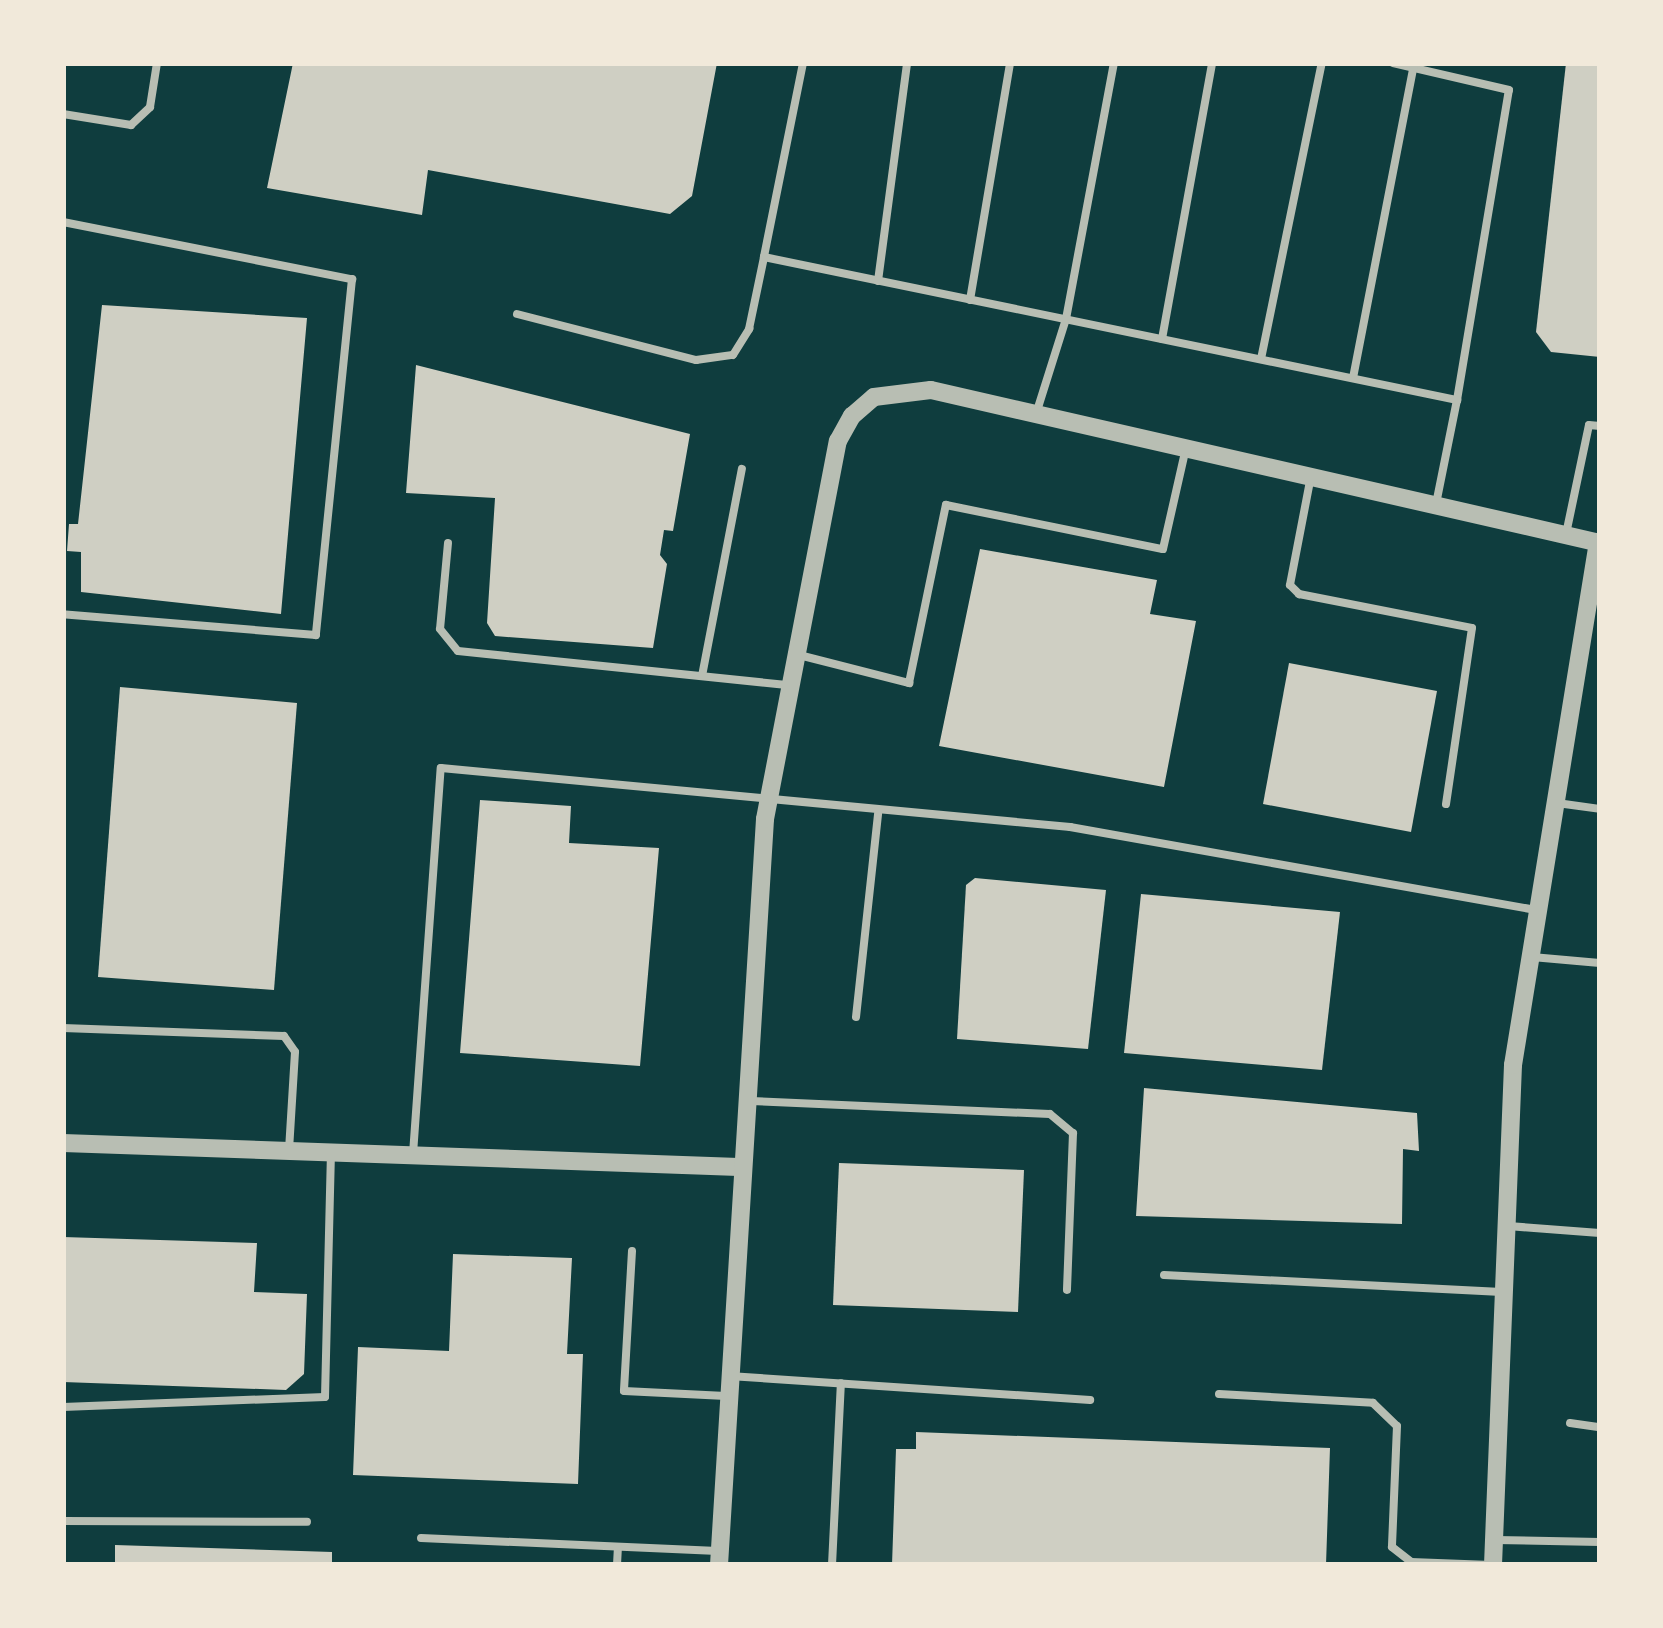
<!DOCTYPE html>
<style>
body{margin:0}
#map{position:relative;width:1663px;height:1628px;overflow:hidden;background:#0f3d3e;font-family:Cabin,sans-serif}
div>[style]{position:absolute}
.building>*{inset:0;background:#cfcfc3}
.service>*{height:8px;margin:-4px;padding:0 4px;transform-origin:4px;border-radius:4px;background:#b8beb3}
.tertiary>*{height:18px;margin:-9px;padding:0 9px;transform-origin:9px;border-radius:9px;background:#b8beb3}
span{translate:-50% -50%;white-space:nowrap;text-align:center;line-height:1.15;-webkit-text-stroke:12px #f1e9da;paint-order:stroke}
.frame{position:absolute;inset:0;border:66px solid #f1e9da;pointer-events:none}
</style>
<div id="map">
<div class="building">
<i style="clip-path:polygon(293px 63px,717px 63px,692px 196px,670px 214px,428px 170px,422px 215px,267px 188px)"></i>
<i style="clip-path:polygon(1566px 63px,1600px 63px,1600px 357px,1551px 352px,1536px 332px)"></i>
<i style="clip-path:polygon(102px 305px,307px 318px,281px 614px,81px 592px,81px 552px,67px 551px,69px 524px,78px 524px)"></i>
<i style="clip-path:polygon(416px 365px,690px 434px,673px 531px,664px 530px,660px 555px,667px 564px,653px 648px,495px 636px,487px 623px,495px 498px,406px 493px)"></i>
<i style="clip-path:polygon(980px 549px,1157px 580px,1150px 614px,1196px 621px,1164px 787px,939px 746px)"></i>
<i style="clip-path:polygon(1289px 663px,1437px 691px,1411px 832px,1263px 804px)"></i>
<i style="clip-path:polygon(120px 687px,297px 703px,274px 990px,98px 977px)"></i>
<i style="clip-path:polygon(480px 800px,571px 806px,569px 843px,659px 848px,640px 1066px,460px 1053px)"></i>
<i style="clip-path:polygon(975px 878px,1106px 890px,1088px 1049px,957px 1039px,966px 885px)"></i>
<i style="clip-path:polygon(1141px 894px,1340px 912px,1322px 1070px,1124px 1053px)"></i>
<i style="clip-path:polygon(1144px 1088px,1417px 1113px,1419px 1151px,1403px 1149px,1402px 1224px,1136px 1216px)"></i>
<i style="clip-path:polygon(839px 1163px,1024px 1170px,1018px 1312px,833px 1305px)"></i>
<i style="clip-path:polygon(63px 1237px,257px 1243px,254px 1292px,307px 1294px,304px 1374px,286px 1390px,63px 1382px)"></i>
<i style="clip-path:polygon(453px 1254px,572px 1258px,567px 1354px,583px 1354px,578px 1484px,353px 1475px,358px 1347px,449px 1351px)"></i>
<i style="clip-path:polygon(916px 1432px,1330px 1448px,1326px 1565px,892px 1565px,896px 1449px,916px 1449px)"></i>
<i style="clip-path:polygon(115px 1545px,332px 1552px,332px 1565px,115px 1565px)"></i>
</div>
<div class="service">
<i style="left:803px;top:63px;width:198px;rotate:101.4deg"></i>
<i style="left:764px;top:257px;width:708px;rotate:11.66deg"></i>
<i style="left:1457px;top:400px;width:314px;rotate:-80.5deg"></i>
<i style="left:1509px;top:90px;width:119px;rotate:-166.9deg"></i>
<i style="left:63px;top:114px;width:69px;rotate:9.2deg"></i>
<i style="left:131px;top:125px;width:26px;rotate:-43deg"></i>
<i style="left:150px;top:107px;width:45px;rotate:-81deg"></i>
<i style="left:63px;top:222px;width:295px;rotate:11.2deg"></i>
<i style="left:352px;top:279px;width:358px;rotate:95.8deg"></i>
<i style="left:316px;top:635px;width:254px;rotate:-175.3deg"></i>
<i style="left:878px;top:281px;width:220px;rotate:-82.4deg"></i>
<i style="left:970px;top:300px;width:240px;rotate:-80.4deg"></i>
<i style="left:517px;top:314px;width:185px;rotate:14.4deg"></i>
<i style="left:696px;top:360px;width:37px;rotate:-8deg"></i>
<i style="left:733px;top:355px;width:31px;rotate:-58deg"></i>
<i style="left:749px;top:329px;width:74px;rotate:-78.2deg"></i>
<i style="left:1162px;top:339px;width:280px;rotate:-79.7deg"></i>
<i style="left:1261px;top:359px;width:302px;rotate:-78.4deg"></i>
<i style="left:1353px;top:378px;width:316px;rotate:-79deg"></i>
<i style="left:1036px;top:414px;width:100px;rotate:-72.5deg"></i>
<i style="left:1066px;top:319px;width:260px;rotate:-79.4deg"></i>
<i style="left:1310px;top:481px;width:106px;rotate:100.9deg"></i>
<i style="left:1290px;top:585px;width:13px;rotate:45deg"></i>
<i style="left:1299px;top:594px;width:176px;rotate:11.1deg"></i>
<i style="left:1472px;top:628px;width:178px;rotate:98.4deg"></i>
<i style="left:1436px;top:504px;width:106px;rotate:-78.6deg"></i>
<i style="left:1566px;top:534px;width:111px;rotate:-78.1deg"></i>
<i style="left:1589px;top:425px;width:11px;rotate:5deg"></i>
<i style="left:448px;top:543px;width:86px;rotate:95.3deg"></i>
<i style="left:440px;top:629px;width:28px;rotate:51deg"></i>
<i style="left:458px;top:651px;width:333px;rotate:5.9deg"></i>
<i style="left:799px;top:655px;width:114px;rotate:14.3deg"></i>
<i style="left:909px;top:683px;width:182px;rotate:-78.3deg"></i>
<i style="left:946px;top:505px;width:221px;rotate:11.5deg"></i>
<i style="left:1163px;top:549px;width:99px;rotate:-77.2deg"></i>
<i style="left:702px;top:676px;width:211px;rotate:-79.1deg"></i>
<i style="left:1557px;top:803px;width:43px;rotate:7.9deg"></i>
<i style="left:1532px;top:957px;width:68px;rotate:5deg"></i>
<i style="left:856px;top:1017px;width:205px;rotate:-83.8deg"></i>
<i style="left:63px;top:1028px;width:221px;rotate:2.1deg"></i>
<i style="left:284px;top:1036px;width:19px;rotate:55deg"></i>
<i style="left:295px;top:1052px;width:98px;rotate:93.5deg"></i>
<i style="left:751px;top:1101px;width:299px;rotate:2.5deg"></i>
<i style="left:1050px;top:1114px;width:30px;rotate:40deg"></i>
<i style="left:1073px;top:1133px;width:157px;rotate:92.2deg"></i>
<i style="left:413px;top:1154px;width:387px;rotate:-85.9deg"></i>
<i style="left:441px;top:768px;width:632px;rotate:5.36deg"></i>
<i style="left:1070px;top:827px;width:472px;rotate:10.1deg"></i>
<i style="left:1508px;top:1226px;width:92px;rotate:4.4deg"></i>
<i style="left:632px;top:1251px;width:140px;rotate:93.3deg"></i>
<i style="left:624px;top:1391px;width:102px;rotate:2.8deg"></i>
<i style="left:1164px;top:1275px;width:338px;rotate:2.9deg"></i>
<i style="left:729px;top:1376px;width:362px;rotate:3.8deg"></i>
<i style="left:1219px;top:1394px;width:154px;rotate:3.3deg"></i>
<i style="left:1373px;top:1403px;width:33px;rotate:44deg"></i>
<i style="left:1397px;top:1426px;width:121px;rotate:92.4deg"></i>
<i style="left:1392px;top:1547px;width:24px;rotate:38deg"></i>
<i style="left:1411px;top:1562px;width:80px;rotate:2.1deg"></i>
<i style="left:63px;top:1407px;width:262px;rotate:-2.2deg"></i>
<i style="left:325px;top:1397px;width:244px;rotate:-88.6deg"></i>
<i style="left:1570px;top:1423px;width:30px;rotate:8deg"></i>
<i style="left:63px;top:1521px;width:244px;rotate:0.2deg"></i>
<i style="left:421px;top:1538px;width:297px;rotate:2.5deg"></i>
<i style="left:1495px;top:1540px;width:105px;rotate:1.1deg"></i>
<i style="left:617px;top:1565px;width:18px;rotate:-87deg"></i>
<i style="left:832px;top:1565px;width:182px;rotate:-87.2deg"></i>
</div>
<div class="tertiary">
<i style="left:63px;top:1143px;width:676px;rotate:2.03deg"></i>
<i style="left:719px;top:1565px;width:747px;rotate:-86.47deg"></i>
<i style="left:765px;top:819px;width:385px;rotate:-79.1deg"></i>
<i style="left:838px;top:441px;width:29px;rotate:-61deg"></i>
<i style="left:852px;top:416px;width:29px;rotate:-41deg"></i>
<i style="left:874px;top:397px;width:57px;rotate:-7deg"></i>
<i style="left:931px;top:390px;width:686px;rotate:12.88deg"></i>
<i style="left:1493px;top:1565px;width:500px;rotate:-87.71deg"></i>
<i style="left:1513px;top:1065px;width:530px;rotate:-80.77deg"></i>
</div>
<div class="frame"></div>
</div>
